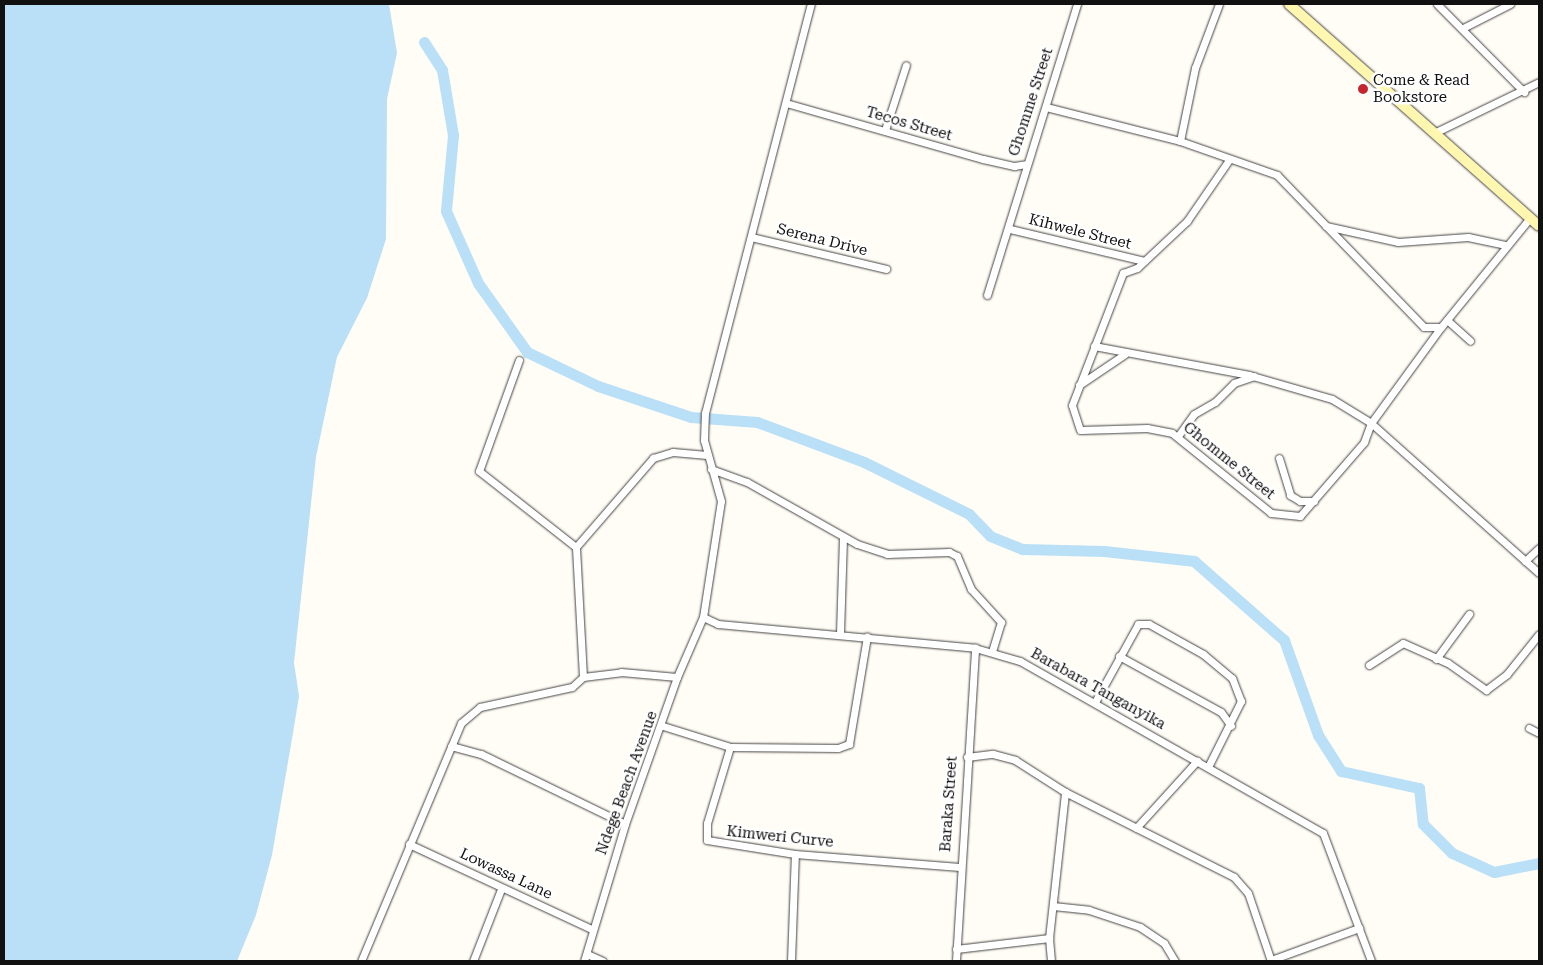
<!DOCTYPE html>
<style>
body{margin:0}
#map{position:relative;width:1543px;height:965px;overflow:hidden;background:#fffdf5;font-family:"Roboto Serif",serif}
div>[style]{position:absolute}
.water>*{inset:0;background:#b9e0f7}
.river>*{height:11px;margin:-5.5px;padding:0 5.5px;transform-origin:5.5px;border-radius:5.5px;background:#b9e0f7}
.roads{filter:drop-shadow(0 0 1px #444) drop-shadow(0 0 1px #444)}
.street>*{height:7px;margin:-3.5px;padding:0 3.5px;transform-origin:3.5px;border-radius:3.5px;background:#fff}
.secondary>*{height:10px;margin:-5px;padding:0 5px;transform-origin:5px;border-radius:5px;background:#fff6b0}
.dots>*{width:14px;height:14px;translate:-50% -50%;box-sizing:border-box;border:2px solid #fff;border-radius:50%}
span{translate:-50% -50%;white-space:nowrap;text-align:center;line-height:1.15;-webkit-text-stroke:5px #fff;paint-order:stroke}
.poi-label{font-size:15px;color:#111}
.left{translate:0 -50%;text-align:left}
.street-label{font-size:15px;color:#111}
.frame{position:absolute;inset:0;border:5px solid #111;pointer-events:none}
</style>
<div id="map">
<div class="water">
<i style="clip-path:polygon(4px 4px,389px 4px,397px 53px,387px 99px,386px 239px,367px 298px,337px 357px,316px 457px,294px 663px,299px 696px,293px 733px,272px 855px,256px 915px,237px 961px,4px 961px)"></i>
</div>
<div class="river">
<i style="left:424px;top:42px;width:33px;rotate:57deg"></i>
<i style="left:442px;top:70px;width:66px;rotate:80.4deg"></i>
<i style="left:453px;top:135px;width:76px;rotate:95.3deg"></i>
<i style="left:446px;top:211px;width:79px;rotate:66deg"></i>
<i style="left:478px;top:283px;width:85px;rotate:54.6deg"></i>
<i style="left:527px;top:352px;width:79px;rotate:25.6deg"></i>
<i style="left:598px;top:386px;width:98px;rotate:18.4deg"></i>
<i style="left:691px;top:417px;width:66px;rotate:4.3deg"></i>
<i style="left:757px;top:422px;width:114px;rotate:20.5deg"></i>
<i style="left:864px;top:462px;width:117px;rotate:26.3deg"></i>
<i style="left:969px;top:514px;width:30px;rotate:46deg"></i>
<i style="left:990px;top:536px;width:35px;rotate:22deg"></i>
<i style="left:1022px;top:549px;width:82px;rotate:1.4deg"></i>
<i style="left:1104px;top:551px;width:91px;rotate:6.3deg"></i>
<i style="left:1194px;top:561px;width:120px;rotate:41.3deg"></i>
<i style="left:1284px;top:640px;width:101px;rotate:70.3deg"></i>
<i style="left:1318px;top:735px;width:43px;rotate:57.4deg"></i>
<i style="left:1341px;top:771px;width:80px;rotate:12.3deg"></i>
<i style="left:1419px;top:788px;width:36px;rotate:84deg"></i>
<i style="left:1423px;top:824px;width:41px;rotate:45deg"></i>
<i style="left:1452px;top:853px;width:46px;rotate:24.3deg"></i>
<i style="left:1494px;top:872px;width:46px;rotate:-11.3deg"></i>
</div>
<div class="roads">
<div class="street">
<i style="left:1437px;top:4px;width:124px;rotate:45.3deg"></i>
<i style="left:1463px;top:28px;width:53px;rotate:-27.1deg"></i>
<i style="left:786px;top:103px;width:205px;rotate:15.9deg"></i>
<i style="left:983px;top:159px;width:32px;rotate:13deg"></i>
<i style="left:1014px;top:166px;width:12px;rotate:-9deg"></i>
<i style="left:1046px;top:107px;width:138px;rotate:14.2deg"></i>
<i style="left:1180px;top:141px;width:103px;rotate:19.3deg"></i>
<i style="left:1277px;top:175px;width:211px;rotate:46deg"></i>
<i style="left:1424px;top:327px;width:16px"></i>
<i style="left:885px;top:130px;width:68px;rotate:-72.1deg"></i>
<i style="left:1434px;top:133px;width:117px;rotate:-25.9deg"></i>
<i style="left:1180px;top:141px;width:75px;rotate:-78.4deg"></i>
<i style="left:1195px;top:68px;width:68px;rotate:-69.4deg"></i>
<i style="left:1326px;top:226px;width:74px;rotate:12.5deg"></i>
<i style="left:1398px;top:242px;width:70px;rotate:-4.1deg"></i>
<i style="left:1468px;top:237px;width:40px;rotate:12deg"></i>
<i style="left:1010px;top:229px;width:138px;rotate:13.4deg"></i>
<i style="left:751px;top:237px;width:139px;rotate:13.3deg"></i>
<i style="left:987px;top:295px;width:305px;rotate:-72.8deg"></i>
<i style="left:1447px;top:320px;width:31px;rotate:42deg"></i>
<i style="left:1094px;top:346px;width:158px;rotate:10.6deg"></i>
<i style="left:1249px;top:375px;width:86px;rotate:16.1deg"></i>
<i style="left:1332px;top:399px;width:46px;rotate:31.6deg"></i>
<i style="left:1371px;top:423px;width:225px;rotate:41.8deg"></i>
<i style="left:519px;top:360px;width:118px;rotate:109.8deg"></i>
<i style="left:479px;top:471px;width:123px;rotate:38.1deg"></i>
<i style="left:1079px;top:385px;width:55px;rotate:-34deg"></i>
<i style="left:1080px;top:430px;width:26px;rotate:-108deg"></i>
<i style="left:1072px;top:405px;width:142px;rotate:-68.9deg"></i>
<i style="left:1123px;top:273px;width:15px;rotate:-20deg"></i>
<i style="left:1137px;top:268px;width:69px;rotate:-43.2deg"></i>
<i style="left:1187px;top:221px;width:74px;rotate:-55.5deg"></i>
<i style="left:1081px;top:430px;width:66px;rotate:-1.7deg"></i>
<i style="left:1147px;top:428px;width:25px;rotate:11deg"></i>
<i style="left:1172px;top:433px;width:127px;rotate:38.9deg"></i>
<i style="left:1271px;top:513px;width:29px;rotate:6deg"></i>
<i style="left:1300px;top:516px;width:98px;rotate:-49.1deg"></i>
<i style="left:1364px;top:442px;width:20px;rotate:-70deg"></i>
<i style="left:1371px;top:423px;width:119px;rotate:-53.9deg"></i>
<i style="left:1441px;top:327px;width:141px;rotate:-50.8deg"></i>
<i style="left:1178px;top:436px;width:27px;rotate:-54deg"></i>
<i style="left:1194px;top:414px;width:24px;rotate:-30deg"></i>
<i style="left:1215px;top:402px;width:27px;rotate:-45deg"></i>
<i style="left:1234px;top:383px;width:21px;rotate:-19deg"></i>
<i style="left:1279px;top:458px;width:39px;rotate:73deg"></i>
<i style="left:1290px;top:495px;width:12px;rotate:31deg"></i>
<i style="left:1300px;top:501px;width:14px"></i>
<i style="left:711px;top:469px;width:38px;rotate:20deg"></i>
<i style="left:747px;top:482px;width:126px;rotate:29.4deg"></i>
<i style="left:857px;top:544px;width:32px;rotate:18deg"></i>
<i style="left:887px;top:554px;width:62px;rotate:-1.8deg"></i>
<i style="left:949px;top:552px;width:9px;rotate:27deg"></i>
<i style="left:957px;top:556px;width:36px;rotate:67deg"></i>
<i style="left:971px;top:589px;width:45px;rotate:47.7deg"></i>
<i style="left:1001px;top:622px;width:31px;rotate:107deg"></i>
<i style="left:1525px;top:561px;width:19px;rotate:-43deg"></i>
<i style="left:703px;top:617px;width:17px;rotate:25deg"></i>
<i style="left:718px;top:624px;width:258px;rotate:5.3deg"></i>
<i style="left:975px;top:648px;width:47px;rotate:16.1deg"></i>
<i style="left:1020px;top:661px;width:348px;rotate:29.6deg"></i>
<i style="left:1323px;top:833px;width:137px;rotate:69.4deg"></i>
<i style="left:840px;top:633px;width:94px;rotate:-88.2deg"></i>
<i style="left:1119px;top:656px;width:116px;rotate:28.8deg"></i>
<i style="left:1221px;top:712px;width:17px;rotate:54deg"></i>
<i style="left:1436px;top:659px;width:56px;rotate:-53.7deg"></i>
<i style="left:1369px;top:665px;width:40px;rotate:-32.9deg"></i>
<i style="left:1403px;top:643px;width:49px;rotate:24deg"></i>
<i style="left:1448px;top:663px;width:47px;rotate:35.4deg"></i>
<i style="left:1486px;top:690px;width:26px;rotate:-37deg"></i>
<i style="left:1507px;top:674px;width:51px;rotate:-51.3deg"></i>
<i style="left:583px;top:677px;width:38px;rotate:-7deg"></i>
<i style="left:621px;top:672px;width:56px;rotate:5.1deg"></i>
<i style="left:1095px;top:702px;width:89px;rotate:-61.1deg"></i>
<i style="left:1138px;top:624px;width:11px"></i>
<i style="left:1149px;top:624px;width:62px;rotate:29.1deg"></i>
<i style="left:1203px;top:654px;width:38px;rotate:40deg"></i>
<i style="left:1232px;top:678px;width:25px;rotate:69deg"></i>
<i style="left:1241px;top:701px;width:74px;rotate:116.6deg"></i>
<i style="left:663px;top:726px;width:70px;rotate:17.4deg"></i>
<i style="left:730px;top:747px;width:79px;rotate:106.8deg"></i>
<i style="left:707px;top:823px;width:17px;rotate:90deg"></i>
<i style="left:707px;top:840px;width:89px;rotate:9deg"></i>
<i style="left:795px;top:854px;width:165px;rotate:4.5deg"></i>
<i style="left:1529px;top:728px;width:11px;rotate:27deg"></i>
<i style="left:451px;top:746px;width:31px;rotate:15deg"></i>
<i style="left:481px;top:754px;width:160px;rotate:25.9deg"></i>
<i style="left:730px;top:747px;width:108px;rotate:0.5deg"></i>
<i style="left:838px;top:748px;width:12px;rotate:-20deg"></i>
<i style="left:849px;top:744px;width:109px;rotate:-80.5deg"></i>
<i style="left:967px;top:757px;width:26px;rotate:-7deg"></i>
<i style="left:993px;top:754px;width:23px;rotate:15deg"></i>
<i style="left:1015px;top:760px;width:59px;rotate:32.6deg"></i>
<i style="left:1065px;top:792px;width:189px;rotate:26.7deg"></i>
<i style="left:1234px;top:877px;width:21px;rotate:49deg"></i>
<i style="left:1248px;top:893px;width:72px;rotate:71.3deg"></i>
<i style="left:1136px;top:828px;width:91px;rotate:-47.7deg"></i>
<i style="left:409px;top:844px;width:201px;rotate:25deg"></i>
<i style="left:1053px;top:906px;width:36px;rotate:6deg"></i>
<i style="left:1089px;top:910px;width:54px;rotate:18.4deg"></i>
<i style="left:1140px;top:927px;width:29px;rotate:34deg"></i>
<i style="left:1164px;top:943px;width:21px;rotate:59deg"></i>
<i style="left:956px;top:949px;width:94px;rotate:-6.7deg"></i>
<i style="left:587px;top:954px;width:17px;rotate:24deg"></i>
<i style="left:1271px;top:960px;width:94px;rotate:-20deg"></i>
<i style="left:361px;top:961px;width:258px;rotate:-67.2deg"></i>
<i style="left:461px;top:723px;width:25px;rotate:-40deg"></i>
<i style="left:480px;top:707px;width:94px;rotate:-12.3deg"></i>
<i style="left:572px;top:687px;width:15px;rotate:-42deg"></i>
<i style="left:583px;top:677px;width:130px;rotate:-93.1deg"></i>
<i style="left:576px;top:547px;width:118px;rotate:-49.1deg"></i>
<i style="left:653px;top:458px;width:21px;rotate:-17deg"></i>
<i style="left:673px;top:452px;width:34px;rotate:5deg"></i>
<i style="left:473px;top:961px;width:77px;rotate:-68.7deg"></i>
<i style="left:584px;top:961px;width:143px;rotate:-73.3deg"></i>
<i style="left:625px;top:824px;width:156px;rotate:-70.5deg"></i>
<i style="left:677px;top:677px;width:65px;rotate:-66.6deg"></i>
<i style="left:703px;top:617px;width:117px;rotate:-81.2deg"></i>
<i style="left:721px;top:501px;width:63px;rotate:-105.6deg"></i>
<i style="left:704px;top:440px;width:27px;rotate:-88deg"></i>
<i style="left:705px;top:413px;width:423px;rotate:-75.5deg"></i>
<i style="left:791px;top:961px;width:107px;rotate:-87.9deg"></i>
<i style="left:956px;top:961px;width:314px;rotate:-86.5deg"></i>
<i style="left:1051px;top:961px;width:23px;rotate:-95deg"></i>
<i style="left:1049px;top:938px;width:147px;rotate:-83.7deg"></i>
</div>
<div class="secondary">
<i style="left:1289px;top:4px;width:334px;rotate:41.6deg"></i>
</div>
</div>
<div class="dots">
<i style="left:1363px;top:89px;background:#c4262e"></i>
</div>
<div class="poi-label">
<span class="left" style="left:1373px;top:89px">Come &amp; Read<br>Bookstore</span>
</div>
<div class="street-label">
<span style="left:1031px;top:102px;rotate:-72deg">Ghomme Street</span>
<span style="left:909px;top:124px;rotate:16deg">Tecos Street</span>
<span style="left:1080px;top:232px;rotate:14deg">Kihwele Street</span>
<span style="left:822px;top:240px;rotate:14deg">Serena Drive</span>
<span style="left:1229px;top:461px;rotate:39deg">Ghomme Street</span>
<span style="left:1098px;top:689px;rotate:29deg">Barabara Tanganyika</span>
<span style="left:627px;top:783px;rotate:-70deg">Ndege Beach Avenue</span>
<span style="left:949px;top:804px;rotate:-86deg">Baraka Street</span>
<span style="left:780px;top:837px;rotate:6deg">Kimweri Curve</span>
<span style="left:506px;top:874px;rotate:25deg">Lowassa Lane</span>
</div>
<div class="frame"></div>
</div>
